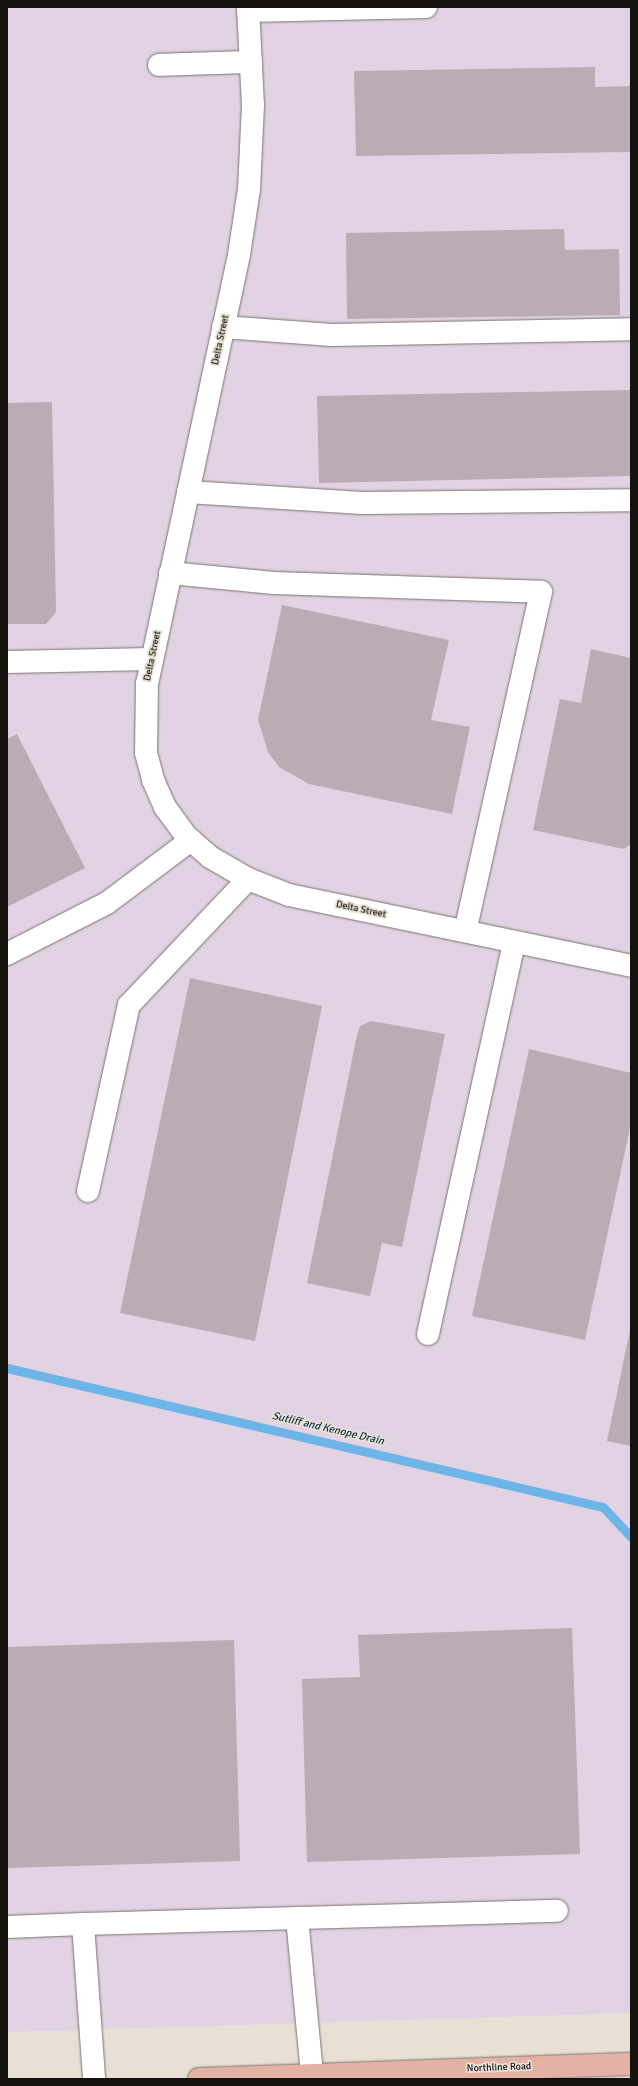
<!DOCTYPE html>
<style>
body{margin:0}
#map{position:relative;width:638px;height:2086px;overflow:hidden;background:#e9e0d5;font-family:Signika,sans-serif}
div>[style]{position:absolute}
.industrial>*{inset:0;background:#e1d2e4}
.stream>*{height:9px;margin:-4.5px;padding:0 4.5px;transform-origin:4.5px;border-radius:4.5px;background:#6cb5e6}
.building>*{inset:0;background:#b9acb4}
.roads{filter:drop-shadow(0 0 1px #7b736a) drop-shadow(0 0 1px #7b736a)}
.minor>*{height:22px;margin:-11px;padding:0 11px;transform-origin:11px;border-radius:11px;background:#fff}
.major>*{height:22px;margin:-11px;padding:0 11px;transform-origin:11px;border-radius:11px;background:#e4b2a4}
span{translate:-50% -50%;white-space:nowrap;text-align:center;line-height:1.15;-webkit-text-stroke:3.5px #e9e0d5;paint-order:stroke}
.street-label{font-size:10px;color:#15120e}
.water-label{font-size:11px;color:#123347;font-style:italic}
.frame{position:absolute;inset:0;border:8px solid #15120e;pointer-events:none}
</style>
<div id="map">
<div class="industrial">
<i style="clip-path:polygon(7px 7px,631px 7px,631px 2013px,7px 2032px)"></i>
</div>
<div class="stream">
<i style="left:7px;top:1368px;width:612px;rotate:13.13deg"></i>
<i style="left:603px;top:1507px;width:41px;rotate:47deg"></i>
</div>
<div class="building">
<i style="clip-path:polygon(595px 67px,595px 87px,631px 86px,631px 152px,356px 156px,354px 71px)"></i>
<i style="clip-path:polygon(564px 229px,565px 250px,619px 249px,620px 315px,347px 319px,346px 233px)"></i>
<i style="clip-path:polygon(631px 390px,631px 476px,319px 483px,317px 396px)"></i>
<i style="clip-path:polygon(52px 402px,56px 612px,46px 624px,7px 624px,7px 403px)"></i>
<i style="clip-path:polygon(282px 605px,449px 640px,431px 720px,470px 727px,452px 814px,309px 784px,279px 767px,268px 752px,258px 720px)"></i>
<i style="clip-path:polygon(591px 649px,631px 658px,631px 844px,624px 849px,533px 830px,560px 699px,581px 703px)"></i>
<i style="clip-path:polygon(17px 734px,85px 868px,7px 907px,7px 739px)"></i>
<i style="clip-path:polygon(190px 978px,322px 1006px,255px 1341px,120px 1313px)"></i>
<i style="clip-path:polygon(371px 1021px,445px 1034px,402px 1247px,382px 1243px,370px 1296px,307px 1283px,357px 1035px,360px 1026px)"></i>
<i style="clip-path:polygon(529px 1049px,631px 1073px,631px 1123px,585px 1340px,472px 1316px)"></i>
<i style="clip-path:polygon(630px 1330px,631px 1330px,631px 1446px,607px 1441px)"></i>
<i style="clip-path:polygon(572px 1628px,580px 1854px,307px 1862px,302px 1679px,360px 1677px,358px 1635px)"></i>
<i style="clip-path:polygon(234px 1640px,240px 1861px,7px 1868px,7px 1647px)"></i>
</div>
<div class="roads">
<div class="minor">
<i style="left:248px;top:7px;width:98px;rotate:87.1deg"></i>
<i style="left:253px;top:105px;width:84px;rotate:92.7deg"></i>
<i style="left:249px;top:189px;width:67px;rotate:98.6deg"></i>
<i style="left:239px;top:255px;width:438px;rotate:102.1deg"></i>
<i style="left:147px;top:683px;width:70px;rotate:90.8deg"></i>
<i style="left:146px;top:753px;width:28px;rotate:75deg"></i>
<i style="left:153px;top:780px;width:30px;rotate:66deg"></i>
<i style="left:165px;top:807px;width:36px;rotate:54deg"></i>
<i style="left:186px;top:836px;width:32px;rotate:41deg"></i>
<i style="left:210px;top:857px;width:44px;rotate:30.1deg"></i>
<i style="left:248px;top:879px;width:44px;rotate:21.3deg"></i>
<i style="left:289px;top:895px;width:349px;rotate:11.7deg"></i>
<i style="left:248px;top:11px;width:178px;rotate:-1.3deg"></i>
<i style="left:159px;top:65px;width:92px;rotate:-1.9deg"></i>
<i style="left:223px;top:327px;width:109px;rotate:4.2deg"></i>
<i style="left:332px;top:335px;width:299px;rotate:-1.1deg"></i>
<i style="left:188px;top:492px;width:174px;rotate:3.6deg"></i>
<i style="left:362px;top:503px;width:269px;rotate:-0.6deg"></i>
<i style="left:170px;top:573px;width:104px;rotate:5.5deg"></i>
<i style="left:274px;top:583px;width:267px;rotate:1.9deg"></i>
<i style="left:541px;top:592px;width:347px;rotate:102.6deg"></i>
<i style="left:7px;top:662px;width:145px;rotate:-1.2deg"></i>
<i style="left:7px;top:954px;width:112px;rotate:-27deg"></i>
<i style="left:107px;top:903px;width:105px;rotate:-36.9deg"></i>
<i style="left:88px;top:1191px;width:190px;rotate:-77.6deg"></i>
<i style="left:129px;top:1005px;width:173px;rotate:-46.6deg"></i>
<i style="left:428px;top:1334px;width:401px;rotate:-77.6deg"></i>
<i style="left:297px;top:1918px;width:157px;rotate:84.5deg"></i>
<i style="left:83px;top:1924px;width:474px;rotate:-1.6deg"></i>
<i style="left:7px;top:1927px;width:76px;rotate:-2.3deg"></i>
<i style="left:83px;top:1924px;width:155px;rotate:85.9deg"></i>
</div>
<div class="major">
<i style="left:199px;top:2079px;width:432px;rotate:-2deg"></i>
</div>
</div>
<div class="street-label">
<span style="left:221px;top:340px;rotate:-78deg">Delta Street</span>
<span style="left:153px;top:656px;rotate:-78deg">Delta Street</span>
<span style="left:361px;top:910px;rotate:12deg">Delta Street</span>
<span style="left:499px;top:2068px;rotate:-2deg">Northline Road</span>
</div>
<div class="water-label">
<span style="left:328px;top:1429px;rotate:13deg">Sutliff and Kenope Drain</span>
</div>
<div class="frame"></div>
</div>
